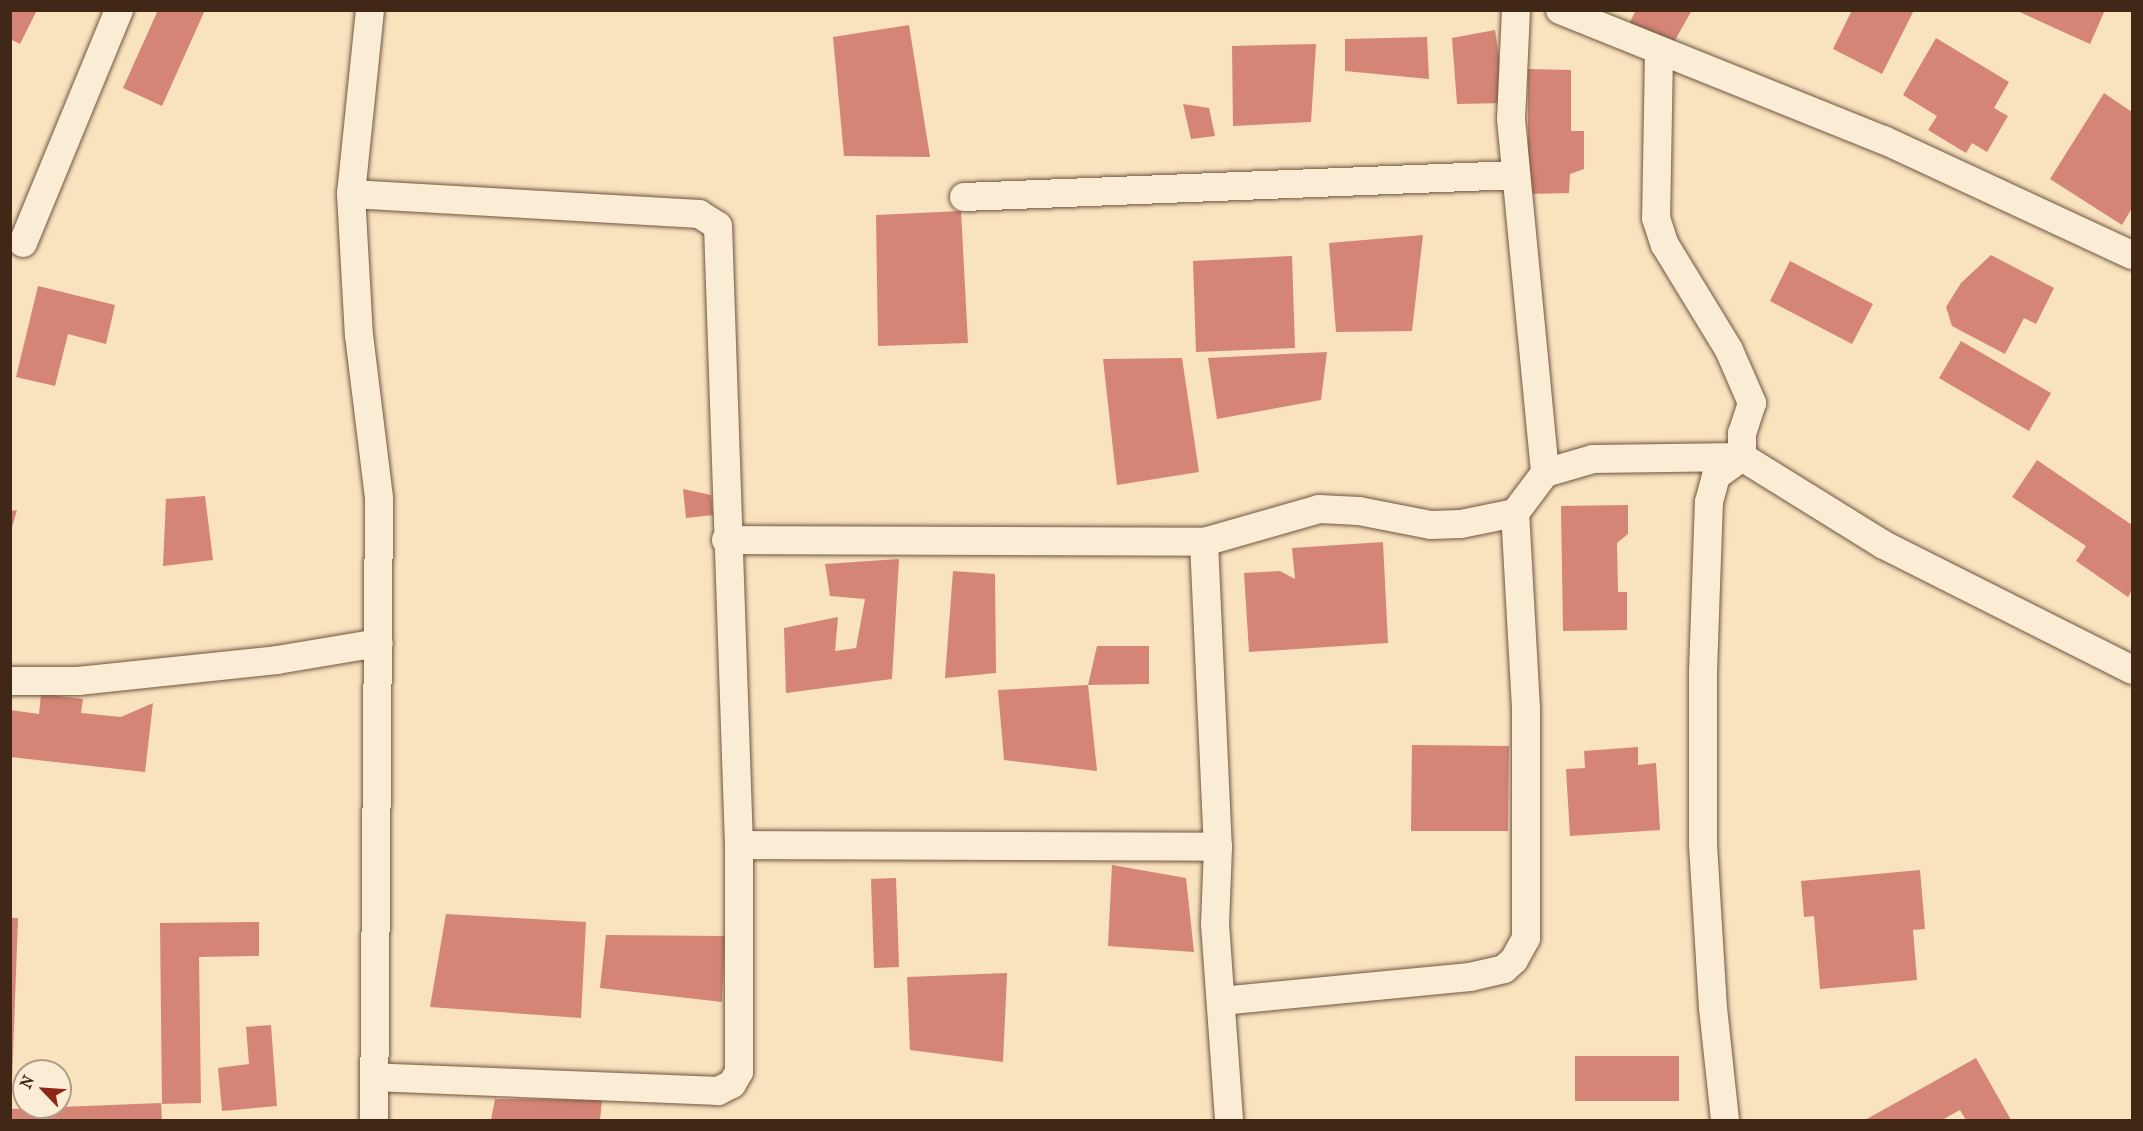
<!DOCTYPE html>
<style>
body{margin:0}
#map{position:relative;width:2143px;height:1131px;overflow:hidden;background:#f9e2be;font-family:"IM FELL French Canon",serif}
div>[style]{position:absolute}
.building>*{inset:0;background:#d48575}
.roads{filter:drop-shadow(0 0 2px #6e5640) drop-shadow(0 0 2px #6e5640)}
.minor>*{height:28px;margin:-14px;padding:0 14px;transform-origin:14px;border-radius:14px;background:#fbecd5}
span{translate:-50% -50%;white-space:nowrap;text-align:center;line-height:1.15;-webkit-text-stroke:4.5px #fbecd5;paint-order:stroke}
.frame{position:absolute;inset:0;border:12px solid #402716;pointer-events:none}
.north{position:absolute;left:12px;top:1059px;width:60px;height:60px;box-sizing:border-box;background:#fbecd5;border:2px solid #b09d89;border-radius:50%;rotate:295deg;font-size:16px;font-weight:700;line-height:24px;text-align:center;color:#402716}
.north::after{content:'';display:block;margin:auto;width:21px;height:27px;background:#8f2418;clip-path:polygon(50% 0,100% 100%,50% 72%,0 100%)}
</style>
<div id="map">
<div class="building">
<i style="clip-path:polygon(10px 10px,37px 10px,20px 44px,10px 39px)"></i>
<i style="clip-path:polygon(158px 10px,205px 10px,162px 106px,123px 88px)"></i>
<i style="clip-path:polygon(1636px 10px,1692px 10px,1670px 49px,1628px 26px)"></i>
<i style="clip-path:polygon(1852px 10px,1914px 10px,1882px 74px,1833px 49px)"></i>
<i style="clip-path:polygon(2015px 10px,2105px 10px,2090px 44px)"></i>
<i style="clip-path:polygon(909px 25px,930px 157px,844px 156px,833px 37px)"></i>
<i style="clip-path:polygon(1495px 30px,1506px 103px,1457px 104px,1452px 38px)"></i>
<i style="clip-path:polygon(1427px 37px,1429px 79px,1345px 71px,1345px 39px)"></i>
<i style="clip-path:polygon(1936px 38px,2009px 82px,1994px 108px,2008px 116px,1987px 152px,1972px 143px,1966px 153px,1928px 130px,1937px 116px,1903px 95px)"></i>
<i style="clip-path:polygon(1316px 44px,1311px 122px,1233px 126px,1232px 46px)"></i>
<i style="clip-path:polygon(1528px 69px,1571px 70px,1571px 131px,1584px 131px,1584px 169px,1570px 174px,1569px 193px,1528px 194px)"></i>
<i style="clip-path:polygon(2104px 93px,2132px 112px,2132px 208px,2122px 225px,2050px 179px)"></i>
<i style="clip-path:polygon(1183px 104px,1209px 108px,1215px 136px,1191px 139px)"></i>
<i style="clip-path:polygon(961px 211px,968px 343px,878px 346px,876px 215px)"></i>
<i style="clip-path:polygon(1423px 235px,1412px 331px,1336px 332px,1329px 243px)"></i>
<i style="clip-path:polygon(1991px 255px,2054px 288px,2036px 324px,2024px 318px,2005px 354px,1952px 326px,1946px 307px,1961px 283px)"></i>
<i style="clip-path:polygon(1292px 256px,1295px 348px,1196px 352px,1193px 261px)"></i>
<i style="clip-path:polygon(1790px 261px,1873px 304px,1852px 344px,1770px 301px)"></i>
<i style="clip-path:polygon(38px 286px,115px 305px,106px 344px,68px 334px,55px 386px,16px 377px)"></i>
<i style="clip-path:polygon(1961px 341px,2051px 393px,2029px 431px,1939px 378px)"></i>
<i style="clip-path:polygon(1327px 352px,1321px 400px,1217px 419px,1208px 358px)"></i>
<i style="clip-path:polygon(1182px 358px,1199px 472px,1117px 485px,1103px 359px)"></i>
<i style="clip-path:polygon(2037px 460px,2132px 525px,2132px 590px,2128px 597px,2076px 561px,2086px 546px,2012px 497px)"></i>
<i style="clip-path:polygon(683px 489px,711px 495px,713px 515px,686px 518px)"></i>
<i style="clip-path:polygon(205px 496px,213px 560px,163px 566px,166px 499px)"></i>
<i style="clip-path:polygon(1628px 505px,1628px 534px,1617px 543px,1618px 592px,1627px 592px,1627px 630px,1563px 631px,1561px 506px)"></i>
<i style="clip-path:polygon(17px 510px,11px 531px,10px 530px,10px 511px)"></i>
<i style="clip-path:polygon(1383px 542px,1388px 643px,1249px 652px,1244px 573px,1280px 571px,1295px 579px,1292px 548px)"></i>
<i style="clip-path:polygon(899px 559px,892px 679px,786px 693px,784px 628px,838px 617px,835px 651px,856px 648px,865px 599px,830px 596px,825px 564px)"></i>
<i style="clip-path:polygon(953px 571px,995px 574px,996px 673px,945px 678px)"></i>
<i style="clip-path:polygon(1097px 646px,1149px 646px,1149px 684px,1088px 685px)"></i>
<i style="clip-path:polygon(1088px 685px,1097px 771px,1004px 760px,998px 690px)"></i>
<i style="clip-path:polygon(41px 694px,83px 699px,81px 713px,121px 717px,153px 703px,145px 772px,10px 757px,10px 710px,39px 714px)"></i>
<i style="clip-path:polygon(1412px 745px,1509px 746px,1508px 831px,1411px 831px)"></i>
<i style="clip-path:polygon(1638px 747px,1638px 765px,1656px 763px,1660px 830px,1570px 836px,1566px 769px,1585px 768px,1584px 751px)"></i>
<i style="clip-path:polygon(1112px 865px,1186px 878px,1194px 952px,1108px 946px)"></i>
<i style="clip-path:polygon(1920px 870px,1925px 929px,1913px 930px,1917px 980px,1820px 989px,1814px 916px,1804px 917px,1801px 881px)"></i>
<i style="clip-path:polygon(896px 878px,899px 967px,874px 968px,871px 879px)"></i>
<i style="clip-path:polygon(446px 914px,586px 922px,581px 1018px,430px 1007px)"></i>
<i style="clip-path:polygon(10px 918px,18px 918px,12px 1083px,10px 1083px)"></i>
<i style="clip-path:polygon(259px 922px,259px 956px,199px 957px,201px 1103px,162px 1104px,160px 923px)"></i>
<i style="clip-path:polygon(606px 935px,725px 936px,722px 1002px,600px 988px)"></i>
<i style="clip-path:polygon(1007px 973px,1003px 1062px,910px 1050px,907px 977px)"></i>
<i style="clip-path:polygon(271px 1025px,277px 1106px,222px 1111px,218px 1068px,249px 1064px,246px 1027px)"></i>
<i style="clip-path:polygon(1575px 1056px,1679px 1056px,1679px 1101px,1575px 1101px)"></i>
<i style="clip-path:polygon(1976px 1058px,2011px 1120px,1966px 1120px,1960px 1110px,1942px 1120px,1865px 1120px)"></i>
<i style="clip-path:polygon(495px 1099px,602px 1100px,600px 1120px,491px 1120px)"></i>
<i style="clip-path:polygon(161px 1103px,162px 1120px,10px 1120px,10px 1109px)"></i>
</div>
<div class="roads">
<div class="minor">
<i style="left:370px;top:10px;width:185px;rotate:95.9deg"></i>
<i style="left:351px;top:194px;width:141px;rotate:86.8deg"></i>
<i style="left:359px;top:335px;width:165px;rotate:83deg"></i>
<i style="left:379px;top:499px;width:621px;rotate:90.46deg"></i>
<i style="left:1516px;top:10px;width:109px;rotate:92.6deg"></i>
<i style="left:1511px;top:119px;width:356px;rotate:84.5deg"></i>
<i style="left:1560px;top:10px;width:349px;rotate:21.9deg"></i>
<i style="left:1884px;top:140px;width:273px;rotate:24.9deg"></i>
<i style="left:1659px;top:52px;width:166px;rotate:91deg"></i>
<i style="left:1656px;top:218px;width:28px;rotate:72deg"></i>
<i style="left:1665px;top:245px;width:123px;rotate:58.6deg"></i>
<i style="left:1729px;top:350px;width:58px;rotate:66.5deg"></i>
<i style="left:1752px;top:403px;width:32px;rotate:108deg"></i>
<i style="left:1742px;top:433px;width:24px;rotate:90deg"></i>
<i style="left:351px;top:194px;width:349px;rotate:3.3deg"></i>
<i style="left:699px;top:214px;width:22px;rotate:32deg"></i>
<i style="left:718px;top:226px;width:619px;rotate:88.06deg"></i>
<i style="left:739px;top:845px;width:227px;rotate:90deg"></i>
<i style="left:739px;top:1072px;width:14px;rotate:120deg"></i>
<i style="left:732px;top:1084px;width:16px;rotate:153deg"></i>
<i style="left:718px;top:1091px;width:344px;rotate:-177.7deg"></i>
<i style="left:964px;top:197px;width:552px;rotate:-2.28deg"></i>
<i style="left:23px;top:243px;width:252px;rotate:-67.6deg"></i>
<i style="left:726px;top:540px;width:478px;rotate:0.2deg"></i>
<i style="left:1204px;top:542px;width:120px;rotate:-16deg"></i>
<i style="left:1319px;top:509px;width:40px;rotate:2.9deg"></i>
<i style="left:1359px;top:511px;width:73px;rotate:11deg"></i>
<i style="left:1431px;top:525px;width:30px;rotate:-2deg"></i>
<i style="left:1461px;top:524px;width:55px;rotate:-11.5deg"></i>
<i style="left:1204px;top:542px;width:305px;rotate:87.4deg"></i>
<i style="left:1218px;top:847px;width:77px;rotate:92.2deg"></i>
<i style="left:1215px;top:924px;width:196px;rotate:85.9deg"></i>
<i style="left:10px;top:681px;width:68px"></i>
<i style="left:78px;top:681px;width:200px;rotate:-6deg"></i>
<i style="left:277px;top:660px;width:103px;rotate:-9.5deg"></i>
<i style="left:739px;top:845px;width:479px;rotate:0.2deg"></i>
<i style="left:1221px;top:1001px;width:250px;rotate:-5.5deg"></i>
<i style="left:1470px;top:977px;width:35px;rotate:-13deg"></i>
<i style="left:1504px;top:969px;width:13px;rotate:-42deg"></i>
<i style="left:1514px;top:960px;width:25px;rotate:-61deg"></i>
<i style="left:1526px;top:938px;width:230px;rotate:-90deg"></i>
<i style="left:1526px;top:708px;width:195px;rotate:-93.2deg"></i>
<i style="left:1515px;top:513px;width:50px;rotate:-53.1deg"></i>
<i style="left:1545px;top:473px;width:50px;rotate:-16.3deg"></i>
<i style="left:1593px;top:459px;width:149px;rotate:-0.8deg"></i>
<i style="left:1742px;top:457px;width:167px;rotate:31.8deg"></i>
<i style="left:1884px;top:545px;width:278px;rotate:26.7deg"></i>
<i style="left:1725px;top:1120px;width:113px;rotate:-96.1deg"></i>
<i style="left:1713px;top:1008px;width:165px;rotate:-93.5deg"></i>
<i style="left:1703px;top:843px;width:171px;rotate:-90deg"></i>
<i style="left:1703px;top:672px;width:170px;rotate:-88deg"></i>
<i style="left:1709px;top:502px;width:27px;rotate:-75deg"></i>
<i style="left:1716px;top:476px;width:32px;rotate:-36deg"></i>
</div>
</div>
<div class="frame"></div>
<div class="north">N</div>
</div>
